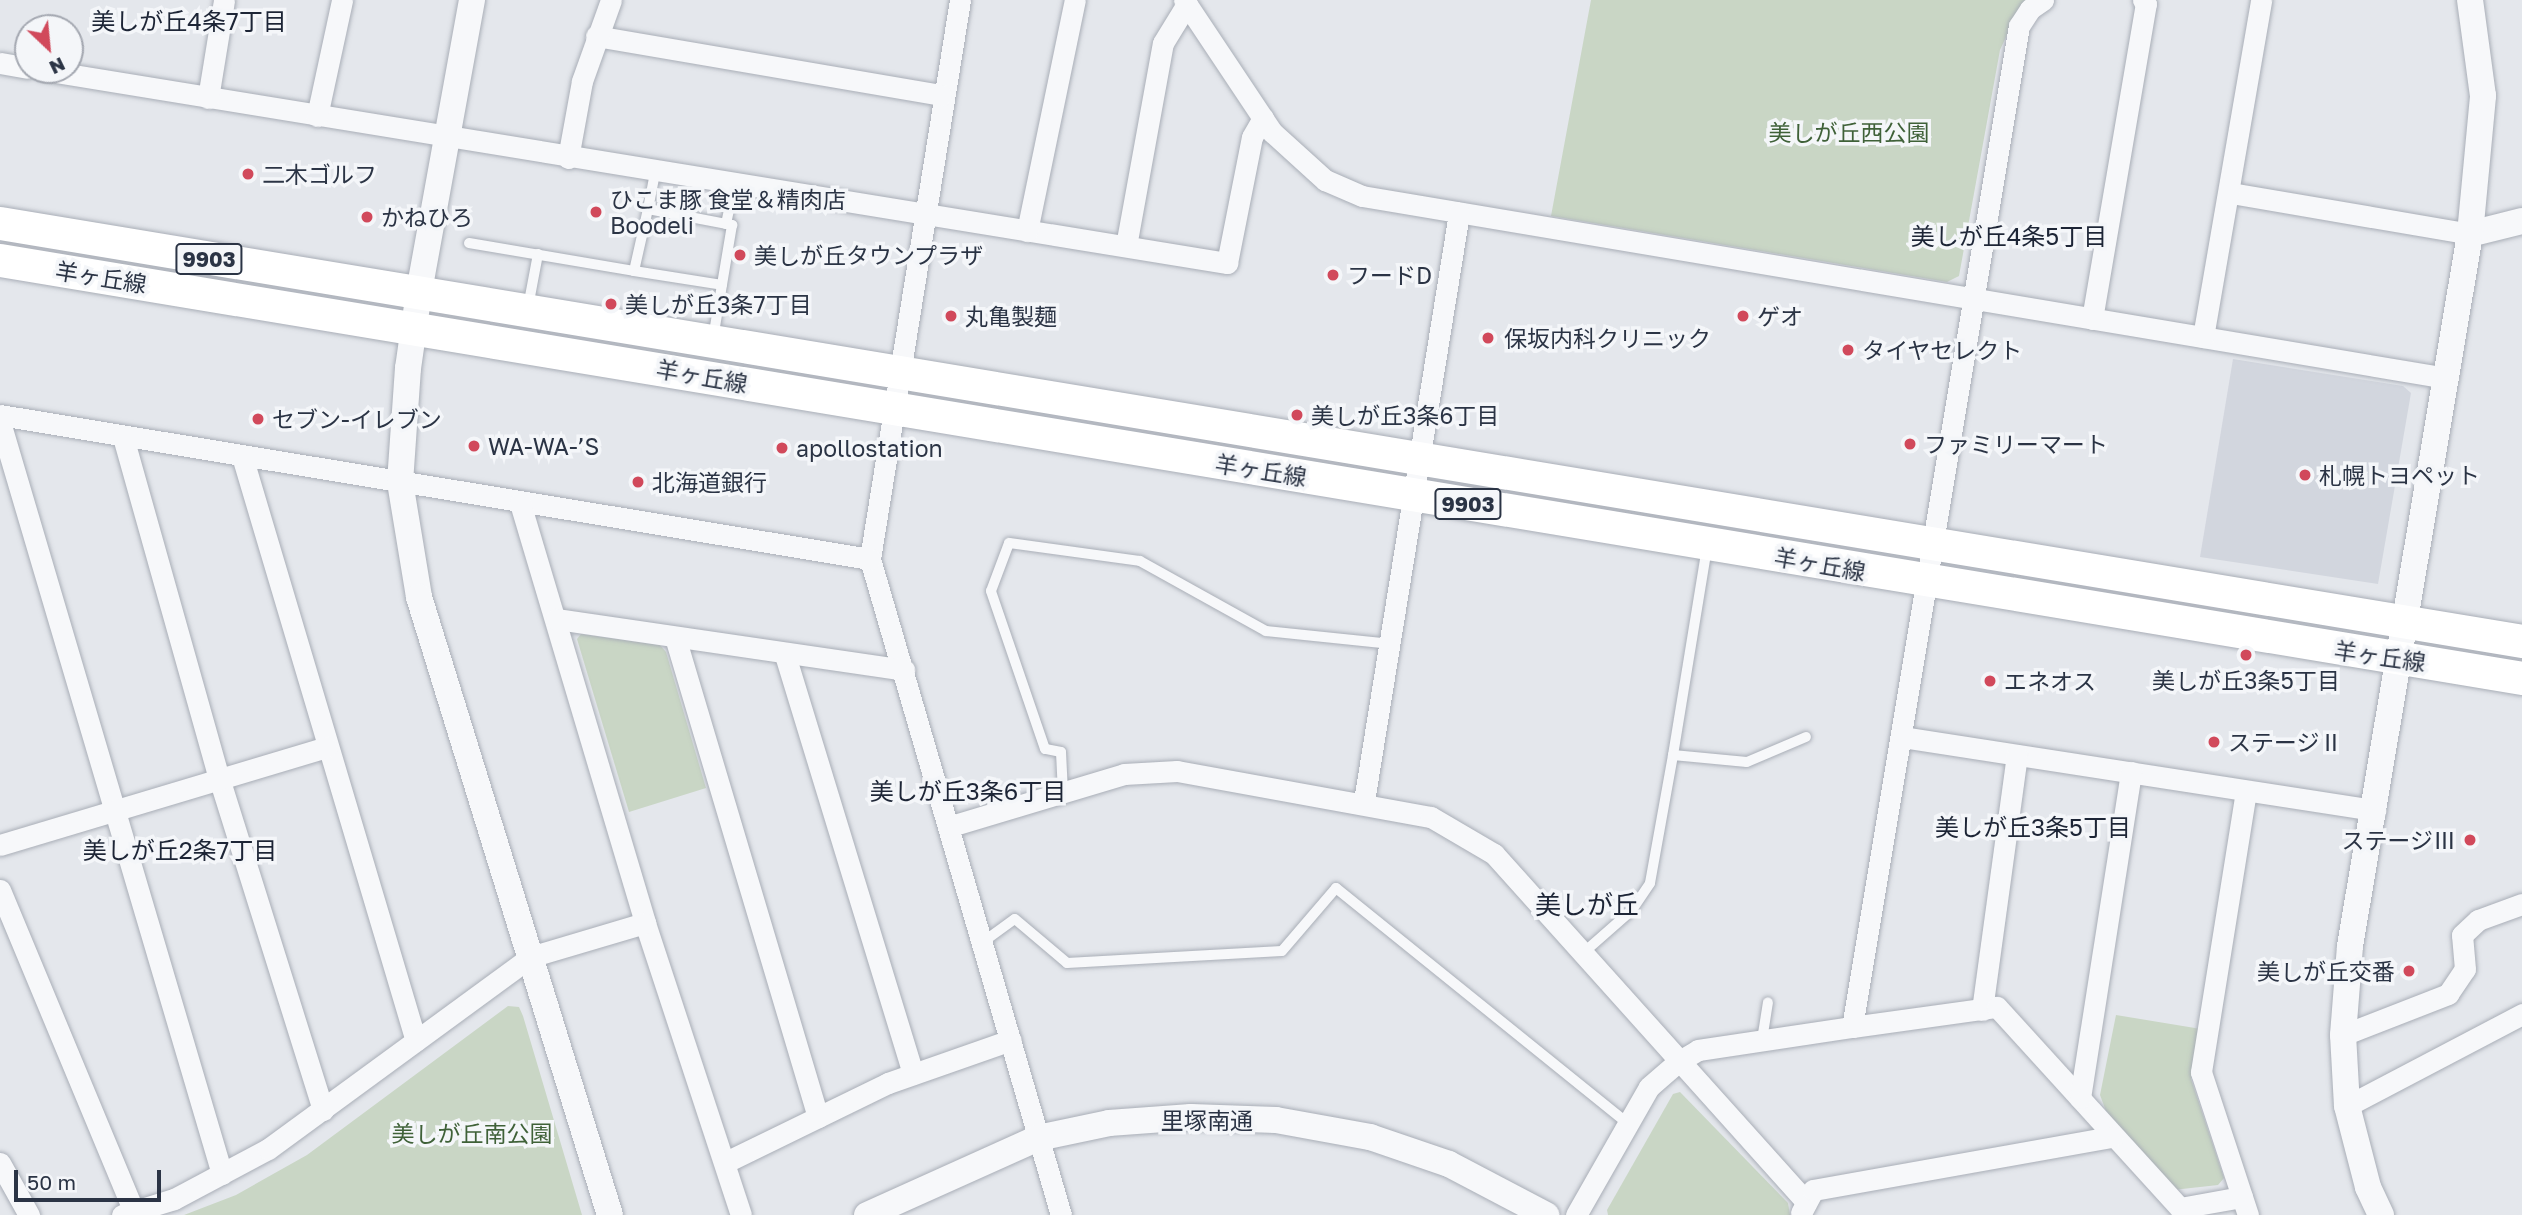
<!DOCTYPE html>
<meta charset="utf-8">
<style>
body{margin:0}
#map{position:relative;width:2522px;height:1215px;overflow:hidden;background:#e4e7ec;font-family:"Golos Text","Noto Sans JP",sans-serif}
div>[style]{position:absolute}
.built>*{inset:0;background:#d2d6de}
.green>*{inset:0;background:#c9d6c5}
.roads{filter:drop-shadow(0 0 2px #a9aeb7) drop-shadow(0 0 2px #a9aeb7)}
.service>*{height:10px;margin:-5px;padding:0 5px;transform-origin:5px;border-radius:5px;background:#f7f8fa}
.minor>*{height:21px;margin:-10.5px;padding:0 10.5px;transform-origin:10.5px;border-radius:10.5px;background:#f7f8fa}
.tertiary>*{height:26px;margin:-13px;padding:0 13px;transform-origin:13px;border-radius:13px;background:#f7f8fa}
.primary>*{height:33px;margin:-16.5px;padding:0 16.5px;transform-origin:16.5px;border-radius:16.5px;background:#fff}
.dots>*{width:19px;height:19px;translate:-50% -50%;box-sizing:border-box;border:4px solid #f4f6f9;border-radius:50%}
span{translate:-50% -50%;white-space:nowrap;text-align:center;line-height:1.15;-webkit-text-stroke:7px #f4f6f9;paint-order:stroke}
.shield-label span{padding:2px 5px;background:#f4f6f9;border:2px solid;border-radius:5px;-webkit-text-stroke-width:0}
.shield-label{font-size:21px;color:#2b3445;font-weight:700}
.park-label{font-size:23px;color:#3f6138}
.poi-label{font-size:23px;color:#2b3445}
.left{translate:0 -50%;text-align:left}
.right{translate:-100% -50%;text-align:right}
.street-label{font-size:23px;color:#2b3445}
.neighbourhood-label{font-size:24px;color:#1d2536}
.quarter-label{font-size:26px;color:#1d2536}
.north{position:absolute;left:14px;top:14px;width:70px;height:70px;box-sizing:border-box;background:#f4f6f9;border:2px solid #a4a8b1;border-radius:50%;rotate:154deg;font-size:19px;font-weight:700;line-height:28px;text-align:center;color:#2b3445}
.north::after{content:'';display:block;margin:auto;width:24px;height:32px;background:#d1495b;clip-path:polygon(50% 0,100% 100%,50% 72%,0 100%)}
.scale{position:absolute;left:14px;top:1170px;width:147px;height:32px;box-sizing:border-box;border:4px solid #2b3445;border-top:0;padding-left:9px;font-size:21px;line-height:24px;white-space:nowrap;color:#2b3445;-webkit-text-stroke:5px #f4f6f9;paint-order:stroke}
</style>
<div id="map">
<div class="built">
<i style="clip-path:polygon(2233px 359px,2403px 386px,2411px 393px,2378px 584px,2200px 557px)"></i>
</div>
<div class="green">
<i style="clip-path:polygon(1591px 0,2030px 0,2012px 24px,2000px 50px,1959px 276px,1947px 282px,1551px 216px)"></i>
<i style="clip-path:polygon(581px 634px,660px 645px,666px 652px,706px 788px,629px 812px,577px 639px)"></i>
<i style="clip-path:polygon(508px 1006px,519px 1007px,523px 1016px,582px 1215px,184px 1215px,236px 1195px,307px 1155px)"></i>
<i style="clip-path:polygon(2116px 1015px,2201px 1029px,2191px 1079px,2224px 1178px,2218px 1185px,2173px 1190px,2106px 1111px,2100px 1095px)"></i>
<i style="clip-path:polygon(1680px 1092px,1788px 1203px,1790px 1215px,1608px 1215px,1607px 1210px,1673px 1094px)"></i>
</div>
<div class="roads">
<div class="service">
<i style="left:648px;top:209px;width:38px;rotate:-79deg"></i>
<i style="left:726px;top:224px;width:40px;rotate:-78deg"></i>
<i style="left:469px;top:243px;width:167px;rotate:9.6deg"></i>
<i style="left:634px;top:271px;width:64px;rotate:-77.3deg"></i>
<i style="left:648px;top:209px;width:86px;rotate:10.8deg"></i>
<i style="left:732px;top:225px;width:115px;rotate:99.5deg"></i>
<i style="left:634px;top:271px;width:89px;rotate:9deg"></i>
<i style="left:528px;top:307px;width:54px;rotate:-79.3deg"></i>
<i style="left:1673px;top:755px;width:211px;rotate:-80.7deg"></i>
<i style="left:1063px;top:793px;width:41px;rotate:-92.8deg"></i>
<i style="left:1061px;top:752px;width:16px;rotate:-169deg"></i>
<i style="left:1045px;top:749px;width:167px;rotate:-108.9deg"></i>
<i style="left:991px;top:591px;width:51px;rotate:-69.4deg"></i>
<i style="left:1009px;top:543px;width:132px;rotate:7.8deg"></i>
<i style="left:1140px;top:561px;width:144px;rotate:29.1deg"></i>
<i style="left:1266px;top:631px;width:126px;rotate:5.9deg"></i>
<i style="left:983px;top:942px;width:39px;rotate:-36deg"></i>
<i style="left:1015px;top:919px;width:68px;rotate:40.2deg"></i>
<i style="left:1067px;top:963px;width:215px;rotate:-3.2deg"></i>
<i style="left:1282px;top:951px;width:83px;rotate:-49.4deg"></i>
<i style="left:1336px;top:888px;width:375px;rotate:38.9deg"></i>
<i style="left:1582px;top:954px;width:67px;rotate:-41.3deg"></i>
<i style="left:1632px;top:910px;width:32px;rotate:-56deg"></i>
<i style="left:1650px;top:883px;width:130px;rotate:-79.8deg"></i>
<i style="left:1673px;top:755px;width:74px;rotate:5.4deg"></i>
<i style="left:1747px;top:762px;width:64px;rotate:-23deg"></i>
<i style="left:1762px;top:1040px;width:38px;rotate:-81deg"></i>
</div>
<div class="minor">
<i style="left:960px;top:0;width:566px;rotate:99.15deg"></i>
<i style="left:870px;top:559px;width:683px;rotate:73.77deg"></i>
<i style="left:1184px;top:0;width:159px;rotate:56.3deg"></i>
<i style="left:1272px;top:132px;width:72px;rotate:42.2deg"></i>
<i style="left:1325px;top:180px;width:40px;rotate:23.4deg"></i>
<i style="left:1362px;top:196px;width:1099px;rotate:9.53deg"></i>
<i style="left:596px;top:36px;width:350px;rotate:9.7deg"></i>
<i style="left:0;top:63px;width:28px;rotate:10deg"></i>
<i style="left:43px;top:70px;width:1200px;rotate:9.26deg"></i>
<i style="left:1227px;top:263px;width:128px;rotate:-78.8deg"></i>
<i style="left:1252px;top:137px;width:22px;rotate:-60deg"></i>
<i style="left:208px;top:98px;width:99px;rotate:-80.7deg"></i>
<i style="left:317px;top:116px;width:119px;rotate:-77.8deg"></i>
<i style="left:568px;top:158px;width:78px;rotate:-79.7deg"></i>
<i style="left:582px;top:81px;width:86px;rotate:-70.3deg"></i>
<i style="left:2231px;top:193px;width:242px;rotate:9.7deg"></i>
<i style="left:1027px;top:231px;width:236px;rotate:-78.3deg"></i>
<i style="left:1126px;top:246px;width:206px;rotate:-79.7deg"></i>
<i style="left:1163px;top:43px;width:46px;rotate:-58.4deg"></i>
<i style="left:2092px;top:319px;width:320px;rotate:-80.3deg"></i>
<i style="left:2146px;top:4px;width:5px;rotate:-127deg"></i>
<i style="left:2203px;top:337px;width:342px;rotate:-80.2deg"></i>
<i style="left:0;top:415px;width:882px;rotate:9.4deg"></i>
<i style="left:0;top:422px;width:784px;rotate:73.55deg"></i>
<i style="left:123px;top:437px;width:354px;rotate:74.3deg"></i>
<i style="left:219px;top:778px;width:348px;rotate:72.6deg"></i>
<i style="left:242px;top:456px;width:610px;rotate:73.44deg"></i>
<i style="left:520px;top:503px;width:438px;rotate:73.4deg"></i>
<i style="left:645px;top:923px;width:307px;rotate:71.8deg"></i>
<i style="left:556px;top:619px;width:352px;rotate:8.3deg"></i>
<i style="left:675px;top:637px;width:501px;rotate:73.41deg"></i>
<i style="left:785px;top:655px;width:438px;rotate:73deg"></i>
<i style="left:1902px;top:737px;width:479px;rotate:8.8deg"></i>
<i style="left:2246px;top:791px;width:285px;rotate:99.1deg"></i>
<i style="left:2201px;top:1072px;width:151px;rotate:71.8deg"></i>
<i style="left:1364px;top:801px;width:596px;rotate:-80.82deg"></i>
<i style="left:951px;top:826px;width:181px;rotate:-16.7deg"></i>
<i style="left:1124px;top:774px;width:53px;rotate:-3.2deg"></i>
<i style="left:1177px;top:771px;width:258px;rotate:10.3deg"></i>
<i style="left:1431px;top:817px;width:73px;rotate:30.4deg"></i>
<i style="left:1494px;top:854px;width:467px;rotate:48.1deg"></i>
<i style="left:0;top:845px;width:341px;rotate:-16.7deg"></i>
<i style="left:0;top:890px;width:349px;rotate:67.4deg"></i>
<i style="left:1982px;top:1010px;width:257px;rotate:-82.2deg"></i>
<i style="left:1852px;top:1027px;width:146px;rotate:-7.9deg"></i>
<i style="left:1997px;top:1007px;width:272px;rotate:47.7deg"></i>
<i style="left:2180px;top:1208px;width:63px;rotate:-10.1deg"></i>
<i style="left:2343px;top:1035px;width:113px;rotate:-21.3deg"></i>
<i style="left:2448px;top:994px;width:30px;rotate:-56deg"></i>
<i style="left:2465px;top:969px;width:34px;rotate:-95deg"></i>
<i style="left:2462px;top:935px;width:22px;rotate:-43deg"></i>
<i style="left:2478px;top:920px;width:47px;rotate:-20deg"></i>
<i style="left:2080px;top:1098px;width:330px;rotate:-81.1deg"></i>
<i style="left:2347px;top:1106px;width:198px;rotate:-27.7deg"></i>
<i style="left:726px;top:1162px;width:180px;rotate:-26deg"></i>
<i style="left:888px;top:1083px;width:130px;rotate:-19.3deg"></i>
<i style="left:0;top:1163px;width:60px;rotate:60.9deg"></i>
<i style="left:1801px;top:1213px;width:26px;rotate:-62deg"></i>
<i style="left:1813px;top:1190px;width:304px;rotate:-10.1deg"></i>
<i style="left:122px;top:1215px;width:54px;rotate:-17.1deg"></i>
<i style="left:174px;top:1199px;width:106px;rotate:-28deg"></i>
<i style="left:268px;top:1149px;width:325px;rotate:-36.2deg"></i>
<i style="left:530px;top:957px;width:120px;rotate:-16.5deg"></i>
<i style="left:1576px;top:1215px;width:147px;rotate:-60.3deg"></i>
<i style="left:1649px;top:1087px;width:38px;rotate:-41deg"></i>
<i style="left:1678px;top:1062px;width:23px;rotate:-31deg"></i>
<i style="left:1698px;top:1050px;width:156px;rotate:-8.5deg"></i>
<i style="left:1852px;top:1027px;width:1015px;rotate:-80.53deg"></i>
<i style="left:2019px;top:26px;width:20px;rotate:-57deg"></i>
<i style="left:2030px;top:9px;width:16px;rotate:-35deg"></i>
</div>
<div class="tertiary">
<i style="left:472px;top:0;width:297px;rotate:100.3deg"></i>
<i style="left:419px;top:292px;width:77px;rotate:98.2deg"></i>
<i style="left:408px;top:368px;width:114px;rotate:94deg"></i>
<i style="left:400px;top:482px;width:117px;rotate:80.6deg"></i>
<i style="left:419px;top:597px;width:647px;rotate:72.83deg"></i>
<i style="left:2470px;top:234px;width:54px;rotate:-14deg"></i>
<i style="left:867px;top:1215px;width:188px;rotate:-24.2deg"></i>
<i style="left:1038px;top:1138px;width:73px;rotate:-11.9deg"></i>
<i style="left:1109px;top:1123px;width:82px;rotate:-4.2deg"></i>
<i style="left:1191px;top:1117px;width:85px;rotate:2deg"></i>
<i style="left:1276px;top:1120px;width:96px;rotate:10.3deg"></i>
<i style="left:1370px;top:1137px;width:83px;rotate:18.9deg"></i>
<i style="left:1449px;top:1164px;width:110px;rotate:27.7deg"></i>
<i style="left:2381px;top:1215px;width:31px;rotate:-115deg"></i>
<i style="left:2368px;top:1187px;width:84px;rotate:-104.5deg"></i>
<i style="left:2347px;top:1106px;width:71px;rotate:-93.2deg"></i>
<i style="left:2343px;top:1035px;width:89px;rotate:-85.5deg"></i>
<i style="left:2350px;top:946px;width:722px;rotate:-80.43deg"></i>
<i style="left:2470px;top:234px;width:139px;rotate:-84.6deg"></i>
<i style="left:2483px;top:96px;width:97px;rotate:-97.7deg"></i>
</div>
<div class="primary">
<i style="left:0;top:223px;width:2556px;rotate:9.41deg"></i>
<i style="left:0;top:260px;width:2556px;rotate:9.41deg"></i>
</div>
</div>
<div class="dots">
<i style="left:248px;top:174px;background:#d1495b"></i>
<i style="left:596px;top:212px;background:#d1495b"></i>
<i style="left:367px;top:217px;background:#d1495b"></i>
<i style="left:740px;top:255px;background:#d1495b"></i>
<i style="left:1333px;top:275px;background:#d1495b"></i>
<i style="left:611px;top:304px;background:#d1495b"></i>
<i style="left:951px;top:316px;background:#d1495b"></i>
<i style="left:1743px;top:316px;background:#d1495b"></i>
<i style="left:1488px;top:338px;background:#d1495b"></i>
<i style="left:1848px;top:350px;background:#d1495b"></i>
<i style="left:1297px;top:415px;background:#d1495b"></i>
<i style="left:258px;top:419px;background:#d1495b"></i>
<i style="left:1910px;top:444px;background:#d1495b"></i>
<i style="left:474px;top:446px;background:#d1495b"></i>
<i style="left:782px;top:448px;background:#d1495b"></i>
<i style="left:2305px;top:475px;background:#d1495b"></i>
<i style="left:638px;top:482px;background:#d1495b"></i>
<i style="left:2246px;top:655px;background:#d1495b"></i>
<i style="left:1990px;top:681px;background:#d1495b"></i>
<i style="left:2214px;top:742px;background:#d1495b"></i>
<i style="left:2470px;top:840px;background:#d1495b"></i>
<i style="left:2409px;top:971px;background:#d1495b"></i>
</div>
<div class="shield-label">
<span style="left:209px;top:259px">9903</span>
<span style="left:1468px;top:504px">9903</span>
</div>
<div class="park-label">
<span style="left:1849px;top:132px">美しが丘西公園</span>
<span style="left:472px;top:1133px">美しが丘南公園</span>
</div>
<div class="poi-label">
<span class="left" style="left:262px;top:174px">二木ゴルフ</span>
<span class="left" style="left:610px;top:212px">ひこま豚 食堂＆精肉店<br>Boodeli</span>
<span class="left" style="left:381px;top:217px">かねひろ</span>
<span class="left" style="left:754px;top:255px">美しが丘タウンプラザ</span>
<span class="left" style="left:1347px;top:275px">フードD</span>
<span class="left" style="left:625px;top:304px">美しが丘3条7丁目</span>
<span class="left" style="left:965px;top:316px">丸亀製麺</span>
<span class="left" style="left:1757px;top:316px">ゲオ</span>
<span class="left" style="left:1504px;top:338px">保坂内科クリニック</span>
<span class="left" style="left:1862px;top:350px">タイヤセレクト</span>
<span class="left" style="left:1311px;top:415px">美しが丘3条6丁目</span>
<span class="left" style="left:272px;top:419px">セブン-イレブン</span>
<span class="left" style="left:1924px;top:444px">ファミリーマート</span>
<span class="left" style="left:488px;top:446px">WA-WA-’S</span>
<span class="left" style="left:796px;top:448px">apollostation</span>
<span class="left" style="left:2319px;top:475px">札幌トヨペット</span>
<span class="left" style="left:652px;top:482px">北海道銀行</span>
<span style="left:2246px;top:680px">美しが丘3条5丁目</span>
<span class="left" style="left:2004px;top:681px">エネオス</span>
<span class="left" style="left:2228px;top:742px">ステージⅡ</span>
<span class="right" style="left:2456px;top:840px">ステージⅢ</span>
<span class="right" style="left:2395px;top:971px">美しが丘交番</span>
</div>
<div class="street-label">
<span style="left:101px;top:277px;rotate:9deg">羊ヶ丘線</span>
<span style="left:702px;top:376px;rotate:10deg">羊ヶ丘線</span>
<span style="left:1261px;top:470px;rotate:9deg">羊ヶ丘線</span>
<span style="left:1820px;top:564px;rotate:10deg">羊ヶ丘線</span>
<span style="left:2380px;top:656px;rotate:8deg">羊ヶ丘線</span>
<span style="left:1207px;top:1120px">里塚南通</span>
</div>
<div class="neighbourhood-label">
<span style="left:189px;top:21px">美しが丘4条7丁目</span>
<span style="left:2009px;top:236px">美しが丘4条5丁目</span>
<span style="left:968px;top:791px">美しが丘3条6丁目</span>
<span style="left:2033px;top:827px">美しが丘3条5丁目</span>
<span style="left:180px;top:850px">美しが丘2条7丁目</span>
</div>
<div class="quarter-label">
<span style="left:1587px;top:905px">美しが丘</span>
</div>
<div class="north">N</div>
<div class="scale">50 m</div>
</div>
